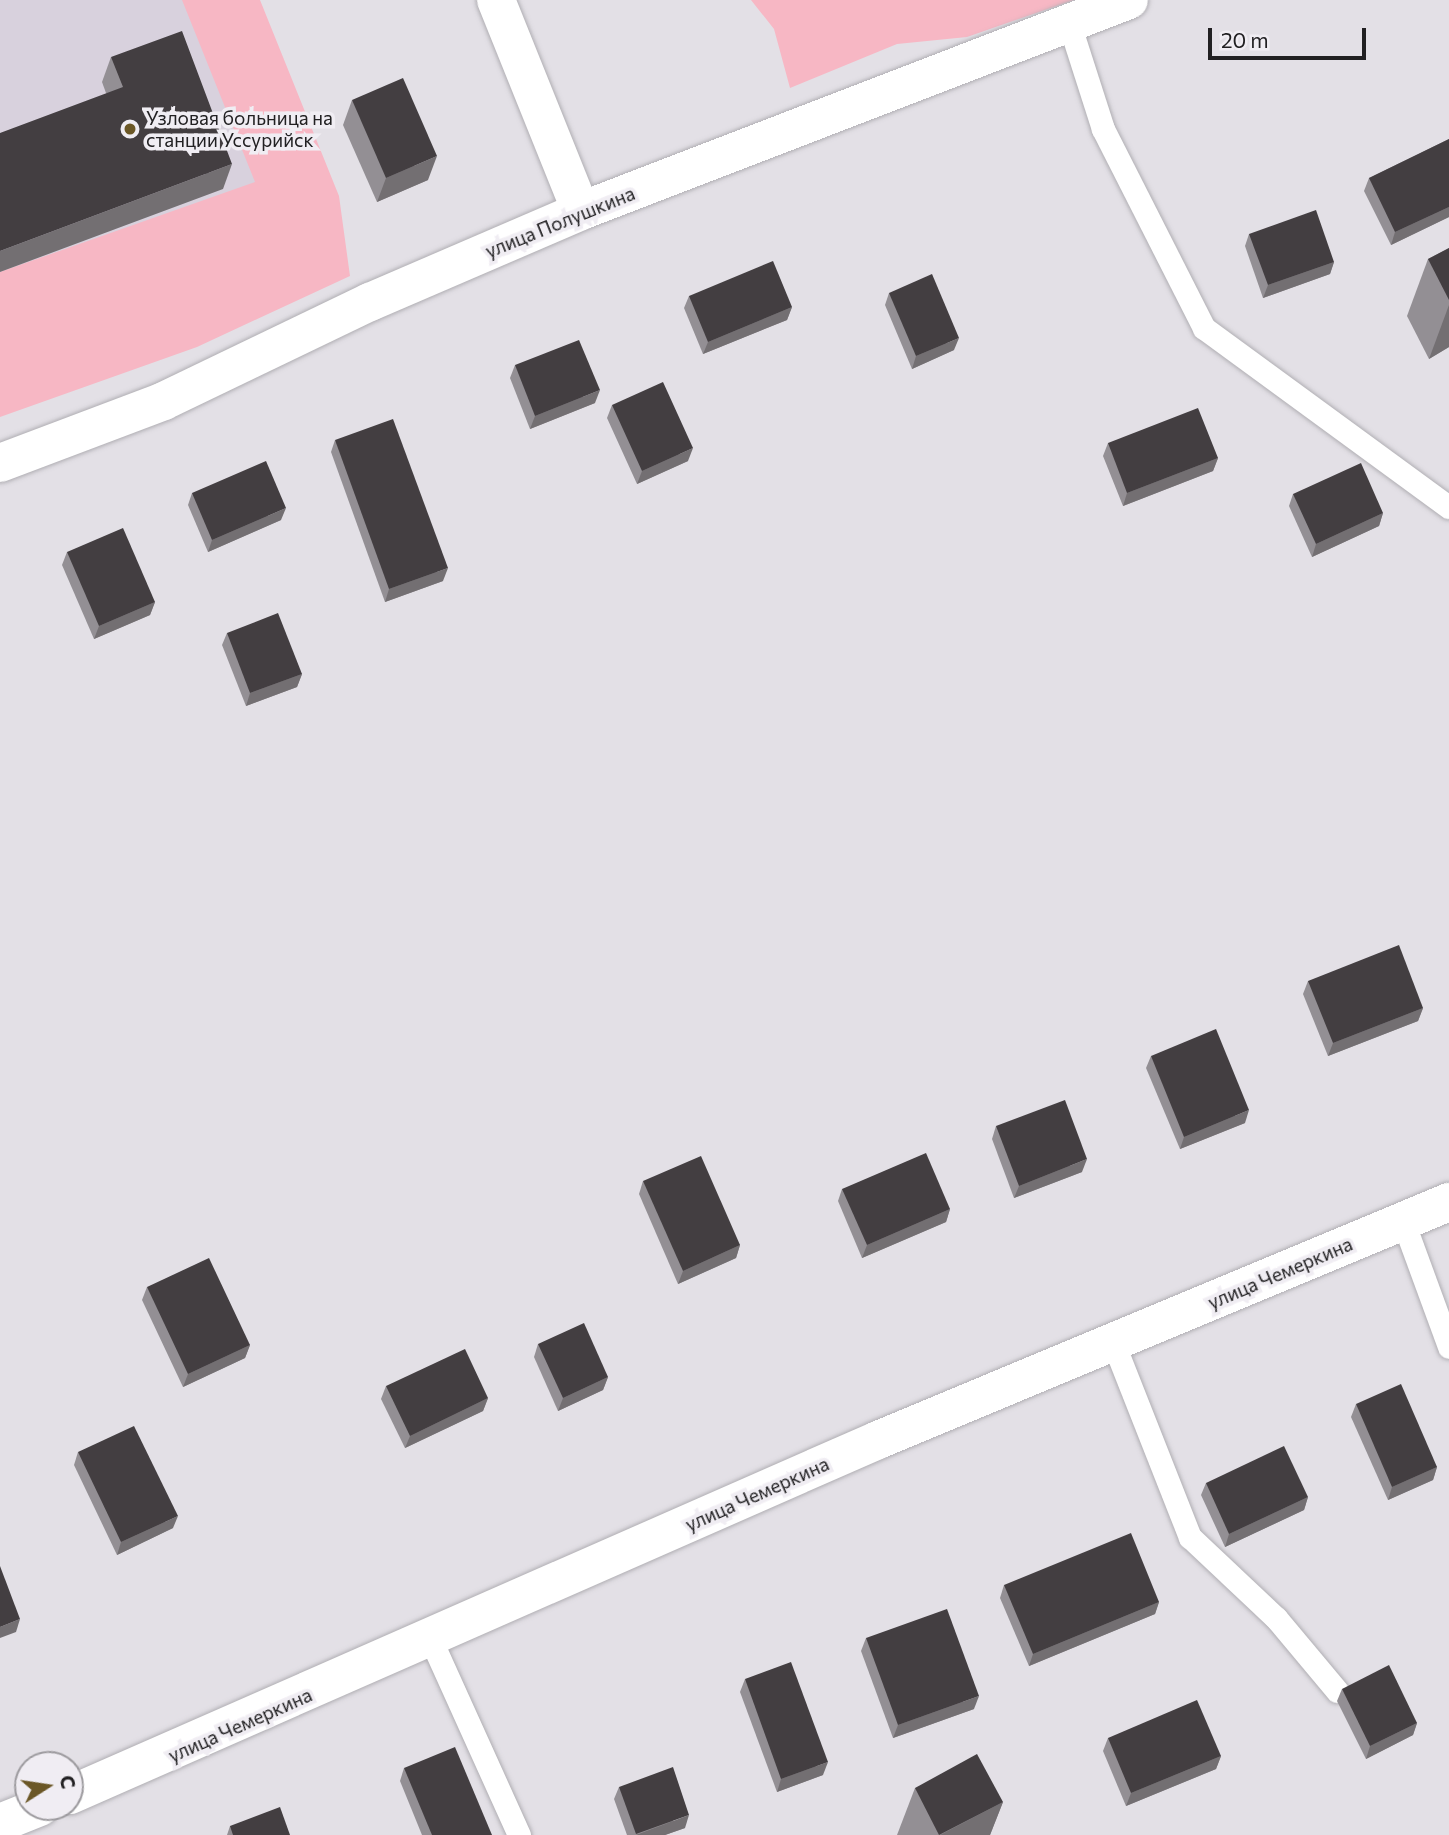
<!DOCTYPE html>
<meta charset="utf-8">
<style>
body{margin:0}
#map{position:relative;width:1449px;height:1835px;overflow:hidden;background:#e3e0e6;font-family:Commissioner,sans-serif}
div>[style]{position:absolute}
.built>*{inset:0;background:#d8d1dd}
.green>*{inset:0;background:#f7b7c4}
.roads{filter:drop-shadow(0 0 2px #b0aeb3) drop-shadow(0 0 2px #b0aeb3)}
.lane>*{height:23px;margin:-11.5px;padding:0 11.5px;transform-origin:11.5px;border-radius:11.5px;background:#fff}
.street>*{height:38px;margin:-19px;padding:0 19px;transform-origin:19px;border-radius:19px;background:#fff}
.wall>*{inset:0;background:#938f94}
.shaded-wall>*{inset:0;background:#736f72}
.building>*{inset:0;background:#433e41}
.dots>*{width:19px;height:19px;translate:-50% -50%;box-sizing:border-box;border:4px solid #f0edf3;border-radius:50%}
span{translate:-50% -50%;white-space:nowrap;text-align:center;line-height:1.15;-webkit-text-stroke:7px #f0edf3;paint-order:stroke}
.poi-label{font-size:19px;color:#212022}
.left{translate:0 -50%;text-align:left}
.street-label{font-size:19px;color:#212022}
.north{position:absolute;left:14px;top:1751px;width:70px;height:70px;box-sizing:border-box;background:#f0edf3;border:2px solid #9d9b9f;border-radius:50%;rotate:78deg;font-size:19px;font-weight:700;line-height:28px;text-align:center;color:#212022}
.north::after{content:'';display:block;margin:auto;width:24px;height:32px;background:#6b5726;clip-path:polygon(50% 0,100% 100%,50% 72%,0 100%)}
.scale{position:absolute;left:1208px;top:28px;width:158px;height:32px;box-sizing:border-box;border:4px solid #212022;border-top:0;padding-left:9px;font-size:21px;line-height:24px;white-space:nowrap;color:#212022;-webkit-text-stroke:5px #f0edf3;paint-order:stroke}
</style>
<div id="map">
<div class="built">
<i style="clip-path:polygon(0 0,213px 0,305px 258px,0 378px)"></i>
</div>
<div class="green">
<i style="clip-path:polygon(182px 0,260px 0,339px 196px,350px 276px,197px 347px,0 417px,0 272px,255px 182px)"></i>
<i style="clip-path:polygon(751px 0,1074px 0,967px 37px,897px 44px,790px 88px,774px 29px)"></i>
</div>
<div class="roads">
<div class="lane">
<i style="left:1069px;top:23px;width:111px;rotate:72.2deg"></i>
<i style="left:1103px;top:129px;width:223px;rotate:63.1deg"></i>
<i style="left:1204px;top:328px;width:303px;rotate:36.2deg"></i>
<i style="left:1403px;top:1221px;width:134px;rotate:69.9deg"></i>
<i style="left:1113px;top:1342px;width:210px;rotate:68.5deg"></i>
<i style="left:1190px;top:1537px;width:118px;rotate:43.3deg"></i>
<i style="left:1276px;top:1618px;width:95px;rotate:50.1deg"></i>
<i style="left:431px;top:1640px;width:214px;rotate:65.7deg"></i>
</div>
<div class="street">
<i style="left:496px;top:0;width:227px;rotate:68.1deg"></i>
<i style="left:0;top:463px;width:175px;rotate:-20.7deg"></i>
<i style="left:164px;top:401px;width:229px;rotate:-25.7deg"></i>
<i style="left:370px;top:302px;width:230px;rotate:-23.3deg"></i>
<i style="left:581px;top:211px;width:587px;rotate:-21.06deg"></i>
<i style="left:70px;top:1795px;width:883px;rotate:-23.72deg"></i>
<i style="left:878px;top:1440px;width:619px;rotate:-22.63deg"></i>
<i style="left:0;top:1823px;width:43px;rotate:-21.8deg"></i>
</div>
</div>
<div class="wall">
<i style="clip-path:polygon(111px 57px,223px 189px,106px 93px,102px 82px)"></i>
<i style="clip-path:polygon(352px 100px,428px 180px,377px 202px,343px 125px)"></i>
<i style="clip-path:polygon(1449px 139px,1449px 217px,1391px 245px,1364px 191px,1369px 178px)"></i>
<i style="clip-path:polygon(1249px 234px,1334px 262px,1330px 274px,1263px 298px,1245px 246px)"></i>
<i style="clip-path:polygon(1449px 248px,1449px 347px,1429px 359px,1407px 316px,1428px 259px)"></i>
<i style="clip-path:polygon(889px 293px,954px 350px,912px 369px,885px 305px)"></i>
<i style="clip-path:polygon(689px 296px,792px 307px,787px 320px,703px 354px,684px 308px)"></i>
<i style="clip-path:polygon(515px 365px,595px 403px,530px 429px,510px 378px)"></i>
<i style="clip-path:polygon(612px 405px,688px 461px,637px 484px,607px 418px)"></i>
<i style="clip-path:polygon(335px 440px,443px 581px,385px 602px,331px 452px)"></i>
<i style="clip-path:polygon(1108px 443px,1218px 458px,1213px 471px,1123px 506px,1103px 456px)"></i>
<i style="clip-path:polygon(192px 493px,281px 520px,208px 552px,188px 505px)"></i>
<i style="clip-path:polygon(1293px 494px,1383px 513px,1379px 526px,1312px 557px,1289px 506px)"></i>
<i style="clip-path:polygon(67px 552px,155px 602px,150px 615px,94px 639px,62px 565px)"></i>
<i style="clip-path:polygon(227px 633px,302px 674px,297px 687px,246px 706px,222px 645px)"></i>
<i style="clip-path:polygon(1308px 981px,1423px 1008px,1418px 1021px,1328px 1056px,1303px 994px)"></i>
<i style="clip-path:polygon(1151px 1056px,1245px 1123px,1180px 1149px,1146px 1068px)"></i>
<i style="clip-path:polygon(996px 1126px,1082px 1172px,1014px 1198px,992px 1139px)"></i>
<i style="clip-path:polygon(643px 1181px,740px 1245px,736px 1258px,678px 1284px,639px 1194px)"></i>
<i style="clip-path:polygon(842px 1189px,950px 1209px,946px 1222px,862px 1258px,838px 1201px)"></i>
<i style="clip-path:polygon(147px 1287px,250px 1345px,245px 1358px,183px 1387px,142px 1300px)"></i>
<i style="clip-path:polygon(538px 1344px,608px 1377px,603px 1390px,558px 1411px,534px 1357px)"></i>
<i style="clip-path:polygon(386px 1386px,488px 1398px,483px 1411px,405px 1448px,381px 1399px)"></i>
<i style="clip-path:polygon(1356px 1404px,1437px 1467px,1433px 1480px,1388px 1500px,1351px 1417px)"></i>
<i style="clip-path:polygon(78px 1452px,173px 1528px,117px 1555px,74px 1465px)"></i>
<i style="clip-path:polygon(1206px 1483px,1308px 1497px,1304px 1510px,1225px 1547px,1201px 1495px)"></i>
<i style="clip-path:polygon(1004px 1585px,1159px 1602px,1155px 1614px,1029px 1666px,1000px 1598px)"></i>
<i style="clip-path:polygon(866px 1638px,974px 1709px,893px 1738px,861px 1651px)"></i>
<i style="clip-path:polygon(745px 1679px,823px 1775px,777px 1792px,740px 1692px)"></i>
<i style="clip-path:polygon(1342px 1689px,1417px 1723px,1413px 1735px,1366px 1759px,1337px 1701px)"></i>
<i style="clip-path:polygon(1108px 1738px,1221px 1756px,1216px 1769px,1126px 1806px,1103px 1751px)"></i>
<i style="clip-path:polygon(404px 1768px,492px 1835px,422px 1835px,400px 1781px)"></i>
<i style="clip-path:polygon(619px 1787px,685px 1828px,665px 1835px,627px 1835px,614px 1799px)"></i>
<i style="clip-path:polygon(915px 1788px,1003px 1802px,990px 1835px,897px 1835px)"></i>
<i style="clip-path:polygon(230px 1826px,290px 1835px,227px 1835px)"></i>
</div>
<div class="shaded-wall">
<i style="clip-path:polygon(437px 156px,428px 180px,377px 202px,386px 178px)"></i>
<i style="clip-path:polygon(232px 164px,223px 189px,0 272px,0 251px)"></i>
<i style="clip-path:polygon(1449px 207px,1449px 217px,1391px 245px,1395px 232px)"></i>
<i style="clip-path:polygon(1334px 262px,1330px 274px,1263px 298px,1268px 285px)"></i>
<i style="clip-path:polygon(1449px 305px,1449px 347px,1429px 359px)"></i>
<i style="clip-path:polygon(792px 307px,787px 320px,703px 354px,708px 342px)"></i>
<i style="clip-path:polygon(959px 338px,954px 350px,912px 369px,916px 356px)"></i>
<i style="clip-path:polygon(600px 390px,595px 403px,530px 429px,535px 416px)"></i>
<i style="clip-path:polygon(693px 448px,688px 461px,637px 484px,642px 471px)"></i>
<i style="clip-path:polygon(1218px 458px,1213px 471px,1123px 506px,1127px 493px)"></i>
<i style="clip-path:polygon(286px 508px,281px 520px,208px 552px,212px 540px)"></i>
<i style="clip-path:polygon(1383px 513px,1379px 526px,1312px 557px,1316px 544px)"></i>
<i style="clip-path:polygon(448px 568px,443px 581px,385px 602px,389px 589px)"></i>
<i style="clip-path:polygon(155px 602px,150px 615px,94px 639px,99px 626px)"></i>
<i style="clip-path:polygon(302px 674px,297px 687px,246px 706px,250px 693px)"></i>
<i style="clip-path:polygon(1423px 1008px,1418px 1021px,1328px 1056px,1333px 1043px)"></i>
<i style="clip-path:polygon(1249px 1110px,1245px 1123px,1180px 1149px,1184px 1137px)"></i>
<i style="clip-path:polygon(1087px 1159px,1082px 1172px,1014px 1198px,1019px 1186px)"></i>
<i style="clip-path:polygon(950px 1209px,946px 1222px,862px 1258px,867px 1245px)"></i>
<i style="clip-path:polygon(740px 1245px,736px 1258px,678px 1284px,683px 1271px)"></i>
<i style="clip-path:polygon(250px 1345px,245px 1358px,183px 1387px,188px 1374px)"></i>
<i style="clip-path:polygon(608px 1377px,603px 1390px,558px 1411px,563px 1398px)"></i>
<i style="clip-path:polygon(488px 1398px,483px 1411px,405px 1448px,410px 1436px)"></i>
<i style="clip-path:polygon(1437px 1467px,1433px 1480px,1388px 1500px,1392px 1487px)"></i>
<i style="clip-path:polygon(1308px 1497px,1304px 1510px,1225px 1547px,1229px 1534px)"></i>
<i style="clip-path:polygon(178px 1516px,173px 1528px,117px 1555px,121px 1542px)"></i>
<i style="clip-path:polygon(1159px 1602px,1155px 1614px,1029px 1666px,1033px 1654px)"></i>
<i style="clip-path:polygon(20px 1619px,16px 1632px,0 1638px,0 1627px)"></i>
<i style="clip-path:polygon(979px 1696px,974px 1709px,893px 1738px,898px 1725px)"></i>
<i style="clip-path:polygon(1417px 1723px,1413px 1735px,1366px 1759px,1370px 1746px)"></i>
<i style="clip-path:polygon(1221px 1756px,1216px 1769px,1126px 1806px,1131px 1793px)"></i>
<i style="clip-path:polygon(828px 1762px,823px 1775px,777px 1792px,781px 1779px)"></i>
<i style="clip-path:polygon(1003px 1802px,990px 1835px,940px 1835px)"></i>
<i style="clip-path:polygon(689px 1815px,685px 1828px,665px 1835px,636px 1835px)"></i>
</div>
<div class="building">
<i style="clip-path:polygon(182px 31px,232px 164px,0 251px,0 133px,123px 87px,111px 57px)"></i>
<i style="clip-path:polygon(403px 78px,437px 156px,386px 178px,352px 100px)"></i>
<i style="clip-path:polygon(1449px 139px,1449px 207px,1395px 232px,1369px 178px)"></i>
<i style="clip-path:polygon(1316px 210px,1334px 262px,1268px 285px,1249px 234px)"></i>
<i style="clip-path:polygon(1449px 248px,1449px 300px,1428px 259px)"></i>
<i style="clip-path:polygon(773px 261px,792px 307px,708px 342px,689px 296px)"></i>
<i style="clip-path:polygon(932px 274px,959px 338px,916px 356px,889px 293px)"></i>
<i style="clip-path:polygon(579px 340px,600px 390px,535px 416px,515px 365px)"></i>
<i style="clip-path:polygon(663px 382px,693px 448px,642px 471px,612px 405px)"></i>
<i style="clip-path:polygon(1198px 408px,1218px 458px,1127px 493px,1108px 443px)"></i>
<i style="clip-path:polygon(393px 419px,448px 568px,389px 589px,335px 440px)"></i>
<i style="clip-path:polygon(266px 461px,286px 508px,212px 540px,192px 493px)"></i>
<i style="clip-path:polygon(1361px 463px,1383px 513px,1316px 544px,1293px 494px)"></i>
<i style="clip-path:polygon(123px 528px,155px 602px,99px 626px,67px 552px)"></i>
<i style="clip-path:polygon(278px 613px,302px 674px,250px 693px,227px 633px)"></i>
<i style="clip-path:polygon(1399px 945px,1423px 1008px,1333px 1043px,1308px 981px)"></i>
<i style="clip-path:polygon(1216px 1029px,1249px 1110px,1184px 1137px,1151px 1056px)"></i>
<i style="clip-path:polygon(1065px 1100px,1087px 1159px,1019px 1186px,996px 1126px)"></i>
<i style="clip-path:polygon(926px 1153px,950px 1209px,867px 1245px,842px 1189px)"></i>
<i style="clip-path:polygon(701px 1156px,740px 1245px,683px 1271px,643px 1181px)"></i>
<i style="clip-path:polygon(209px 1258px,250px 1345px,188px 1374px,147px 1287px)"></i>
<i style="clip-path:polygon(584px 1323px,608px 1377px,563px 1398px,538px 1344px)"></i>
<i style="clip-path:polygon(465px 1349px,488px 1398px,410px 1436px,386px 1386px)"></i>
<i style="clip-path:polygon(1401px 1384px,1437px 1467px,1392px 1487px,1356px 1404px)"></i>
<i style="clip-path:polygon(134px 1426px,178px 1516px,121px 1542px,78px 1452px)"></i>
<i style="clip-path:polygon(1284px 1446px,1308px 1497px,1229px 1534px,1206px 1483px)"></i>
<i style="clip-path:polygon(1131px 1533px,1159px 1602px,1033px 1654px,1004px 1585px)"></i>
<i style="clip-path:polygon(0 1566px,20px 1619px,0 1627px)"></i>
<i style="clip-path:polygon(947px 1609px,979px 1696px,898px 1725px,866px 1638px)"></i>
<i style="clip-path:polygon(791px 1662px,828px 1762px,781px 1779px,745px 1679px)"></i>
<i style="clip-path:polygon(1389px 1665px,1417px 1723px,1370px 1746px,1342px 1689px)"></i>
<i style="clip-path:polygon(1197px 1700px,1221px 1756px,1131px 1793px,1108px 1738px)"></i>
<i style="clip-path:polygon(455px 1747px,492px 1835px,432px 1835px,404px 1768px)"></i>
<i style="clip-path:polygon(977px 1754px,1003px 1802px,939px 1835px,915px 1788px)"></i>
<i style="clip-path:polygon(673px 1767px,689px 1815px,636px 1834px,619px 1787px)"></i>
<i style="clip-path:polygon(280px 1807px,290px 1835px,233px 1835px,230px 1826px)"></i>
</div>
<div class="dots">
<i style="left:130px;top:129px;background:#6b5726"></i>
</div>
<div class="poi-label">
<span class="left" style="left:146px;top:129px">Узловая больница на<br>станции Уссурийск</span>
</div>
<div class="street-label">
<span style="left:560px;top:222px;rotate:-22deg">улица Полушкина</span>
<span style="left:1280px;top:1273px;rotate:-23deg">улица Чемеркина</span>
<span style="left:757px;top:1494px;rotate:-24deg">улица Чемеркина</span>
<span style="left:240px;top:1725px;rotate:-24deg">улица Чемеркина</span>
</div>
<div class="north">С</div>
<div class="scale">20 m</div>
</div>
